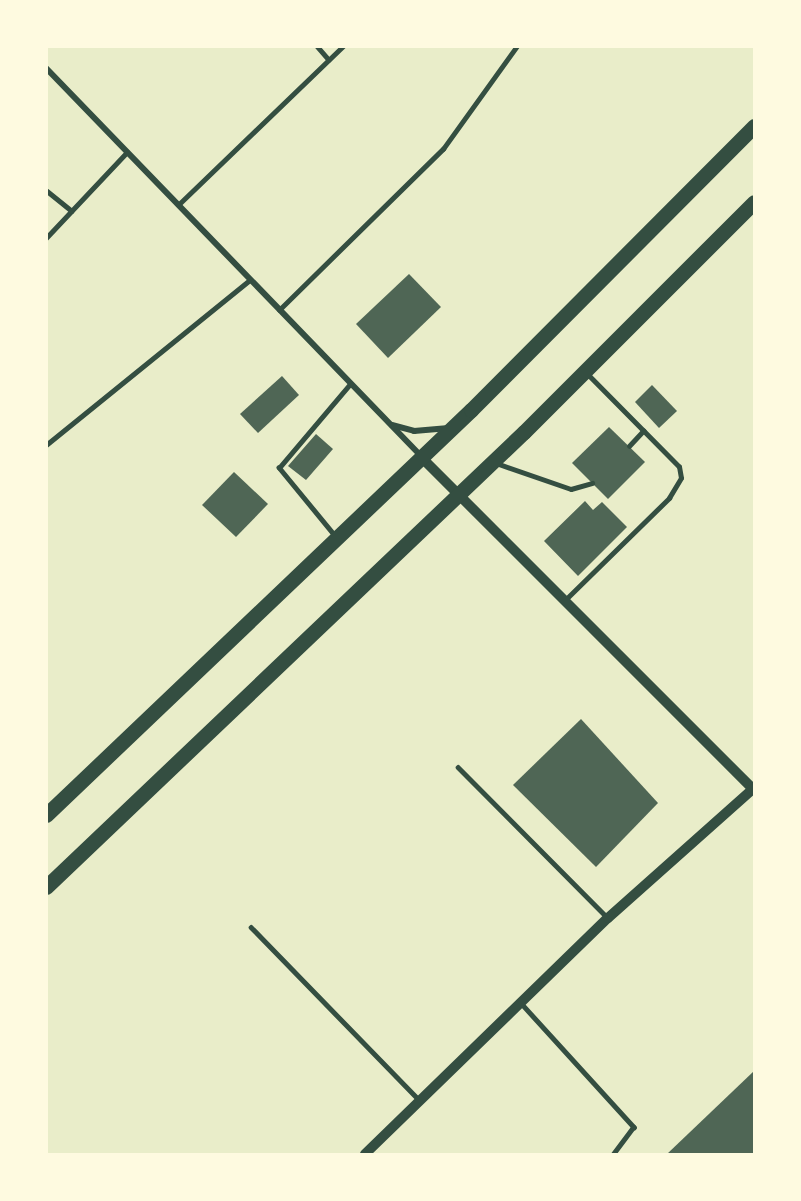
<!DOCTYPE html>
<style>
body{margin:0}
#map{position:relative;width:801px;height:1201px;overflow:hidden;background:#e9edc9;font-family:"DM Sans",sans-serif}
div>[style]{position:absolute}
.building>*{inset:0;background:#4f6655}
.service>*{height:4.5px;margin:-2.25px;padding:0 2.25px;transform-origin:2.25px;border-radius:2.25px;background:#344e41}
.minor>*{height:6px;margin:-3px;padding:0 3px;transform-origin:3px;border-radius:3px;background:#344e41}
.tertiary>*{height:10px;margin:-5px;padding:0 5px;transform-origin:5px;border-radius:5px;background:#344e41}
.primary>*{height:15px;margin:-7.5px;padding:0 7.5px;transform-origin:7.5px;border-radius:7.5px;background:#344e41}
span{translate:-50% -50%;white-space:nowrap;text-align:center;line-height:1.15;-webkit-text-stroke:6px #fefae0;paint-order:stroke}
.frame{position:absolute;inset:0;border:48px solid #fefae0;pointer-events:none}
</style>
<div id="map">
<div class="building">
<i style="clip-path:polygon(409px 274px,441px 307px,388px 358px,356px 324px)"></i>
<i style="clip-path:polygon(282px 376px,299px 395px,258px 433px,240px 414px)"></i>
<i style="clip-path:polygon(652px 385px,677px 411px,659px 428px,635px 402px)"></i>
<i style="clip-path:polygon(609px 427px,645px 462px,608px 499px,572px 463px)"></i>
<i style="clip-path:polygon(316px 434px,333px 449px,306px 480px,288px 466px)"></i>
<i style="clip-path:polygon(234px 472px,268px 504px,236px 537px,202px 505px)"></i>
<i style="clip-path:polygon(585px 501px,593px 510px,602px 502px,627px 527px,578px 576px,544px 541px)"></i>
<i style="clip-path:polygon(581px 719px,658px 803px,596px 867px,513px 785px)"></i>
<i style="clip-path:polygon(754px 1071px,754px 1154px,667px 1154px)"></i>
</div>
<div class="service">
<i style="left:317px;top:46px;width:18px;rotate:49deg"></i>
<i style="left:46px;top:190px;width:33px;rotate:39deg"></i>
<i style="left:178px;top:205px;width:229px;rotate:-43.9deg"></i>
<i style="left:46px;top:238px;width:118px;rotate:-46.7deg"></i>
<i style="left:279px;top:310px;width:230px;rotate:-44.5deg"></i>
<i style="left:443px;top:149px;width:127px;rotate:-54.3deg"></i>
<i style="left:46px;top:445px;width:262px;rotate:-39deg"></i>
<i style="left:629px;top:446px;width:21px;rotate:-47deg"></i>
<i style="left:496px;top:463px;width:79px;rotate:19.1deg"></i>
<i style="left:571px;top:489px;width:22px;rotate:-16deg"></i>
<i style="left:334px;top:535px;width:87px;rotate:-129.4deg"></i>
<i style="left:279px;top:468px;width:110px;rotate:-49.8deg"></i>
<i style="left:564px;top:601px;width:147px;rotate:-44.4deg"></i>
<i style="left:669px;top:498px;width:23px;rotate:-59deg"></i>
<i style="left:681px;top:478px;width:11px;rotate:-100deg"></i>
<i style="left:679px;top:467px;width:131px;rotate:-134.7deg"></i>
<i style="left:458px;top:767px;width:213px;rotate:45.2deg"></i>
<i style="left:251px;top:927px;width:243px;rotate:45.8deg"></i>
<i style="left:521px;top:1003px;width:168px;rotate:47.7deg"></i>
<i style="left:634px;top:1127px;width:34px;rotate:127deg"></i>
</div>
<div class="minor">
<i style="left:46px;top:68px;width:541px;rotate:45.97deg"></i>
<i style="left:392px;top:425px;width:23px;rotate:15deg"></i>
<i style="left:414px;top:431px;width:32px;rotate:-5deg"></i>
</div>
<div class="tertiary">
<i style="left:422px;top:458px;width:470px;rotate:45deg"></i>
<i style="left:365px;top:1154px;width:339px;rotate:-44.2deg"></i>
<i style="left:608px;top:918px;width:194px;rotate:-41.7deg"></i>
</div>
<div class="primary">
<i style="left:46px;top:815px;width:587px;rotate:-43.62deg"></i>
<i style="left:471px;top:410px;width:401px;rotate:-45.1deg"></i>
<i style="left:46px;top:887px;width:660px;rotate:-43.59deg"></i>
<i style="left:524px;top:432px;width:325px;rotate:-45deg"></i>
</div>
<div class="frame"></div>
</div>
